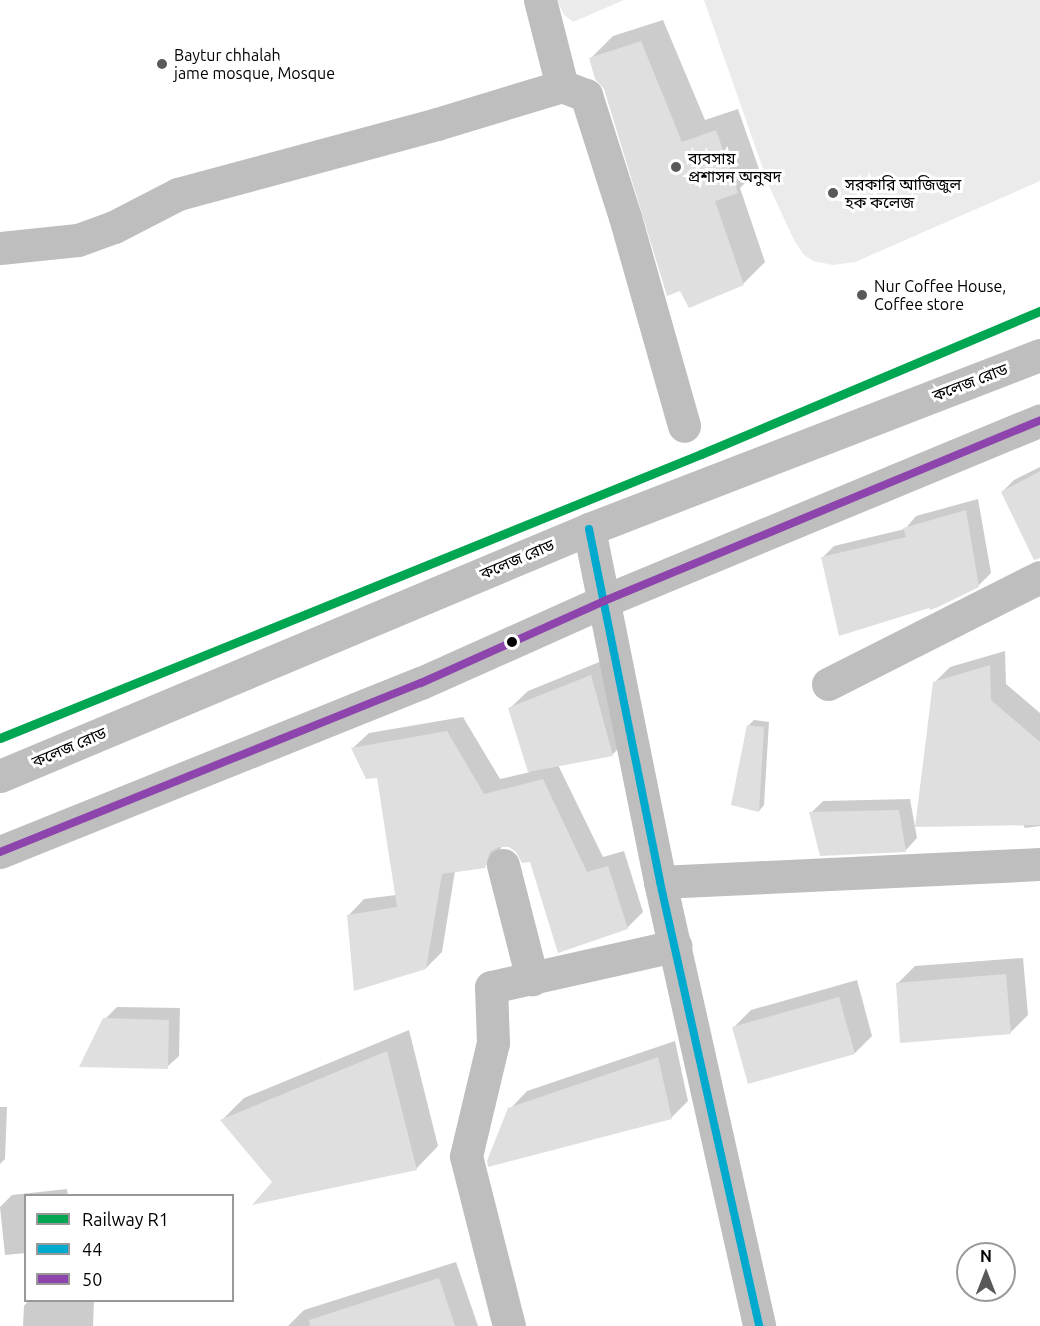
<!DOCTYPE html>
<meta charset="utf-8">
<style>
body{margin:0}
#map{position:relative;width:1040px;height:1326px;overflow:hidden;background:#fff;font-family:Ubuntu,"Noto Sans Bengali",sans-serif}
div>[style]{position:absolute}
.green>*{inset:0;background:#ebebeb}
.shadow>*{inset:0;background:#0003}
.building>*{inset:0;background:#dfdfdf}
.street>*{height:33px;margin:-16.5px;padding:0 16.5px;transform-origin:16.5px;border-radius:16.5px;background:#bebebe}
.highway>*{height:33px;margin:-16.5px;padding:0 16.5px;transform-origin:16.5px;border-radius:16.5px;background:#bebebe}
.bus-1>*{height:8px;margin:-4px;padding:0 4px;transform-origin:4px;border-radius:4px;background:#00a9ce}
.bus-2>*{height:8px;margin:-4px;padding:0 4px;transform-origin:4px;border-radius:4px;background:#8e44ad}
.rail-1>*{height:9px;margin:-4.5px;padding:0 4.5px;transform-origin:4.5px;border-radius:4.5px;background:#00a651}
.dots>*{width:16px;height:16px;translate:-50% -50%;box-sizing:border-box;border:3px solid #fff;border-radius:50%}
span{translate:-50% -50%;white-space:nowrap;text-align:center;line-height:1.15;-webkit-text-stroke:6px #fff;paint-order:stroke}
.poi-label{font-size:16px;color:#000}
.left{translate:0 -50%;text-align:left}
.street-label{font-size:16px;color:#000}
.legend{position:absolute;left:24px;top:1194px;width:210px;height:108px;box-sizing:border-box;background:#fff;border:2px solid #999;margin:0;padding:8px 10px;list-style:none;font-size:18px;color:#000}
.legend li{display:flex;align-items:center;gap:12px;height:30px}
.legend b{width:30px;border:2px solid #999}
.north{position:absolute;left:956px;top:1242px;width:60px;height:60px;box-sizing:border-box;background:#fff;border:2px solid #999;border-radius:50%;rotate:0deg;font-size:16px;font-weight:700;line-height:24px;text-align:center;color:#000}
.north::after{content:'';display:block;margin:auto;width:21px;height:27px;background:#595959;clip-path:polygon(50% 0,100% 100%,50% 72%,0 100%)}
</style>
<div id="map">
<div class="green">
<i style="clip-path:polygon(557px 0,624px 0,573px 22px,564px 15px)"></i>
<i style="clip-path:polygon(704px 0,1040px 0,1040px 181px,855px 262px,833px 265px,813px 261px,803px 254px,794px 240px,769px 186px)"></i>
</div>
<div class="shadow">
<i style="clip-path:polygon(663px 20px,705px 120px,738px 109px,759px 169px,740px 188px,765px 262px,743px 284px,605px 89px,590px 59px,613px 36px)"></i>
<i style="clip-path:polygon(1040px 467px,1040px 557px,1002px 492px,1014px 480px)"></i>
<i style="clip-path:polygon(978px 499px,991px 573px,979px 585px,822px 558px,834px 546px,905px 529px,916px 516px)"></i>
<i style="clip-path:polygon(1005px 651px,1006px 684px,1040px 713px,1040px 826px,1025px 828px,934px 683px,950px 667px)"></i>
<i style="clip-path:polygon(609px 658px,630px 737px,613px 754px,558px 765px,603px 857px,624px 851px,643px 912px,627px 928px,509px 846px,502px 845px,500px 851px,484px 867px,455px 871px,442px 952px,426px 968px,349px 915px,364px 899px,396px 895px,379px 776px,353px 748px,369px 733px,463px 717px,500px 779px,530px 772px,510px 708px,528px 691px)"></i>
<i style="clip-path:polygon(754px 720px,769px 722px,764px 805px,759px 811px,749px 725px)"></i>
<i style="clip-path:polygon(910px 799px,917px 838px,906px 850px,811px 813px,823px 801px)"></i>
<i style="clip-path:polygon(1023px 958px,1028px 1015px,1011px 1032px,897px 984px,915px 966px)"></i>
<i style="clip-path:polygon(857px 980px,872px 1036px,855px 1053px,734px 1027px,751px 1010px)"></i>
<i style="clip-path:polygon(117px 1007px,180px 1008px,179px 1056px,167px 1067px,105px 1019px)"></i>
<i style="clip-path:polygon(409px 1030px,438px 1146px,416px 1169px,274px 1182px,222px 1120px,244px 1098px)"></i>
<i style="clip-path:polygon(675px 1041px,688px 1101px,671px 1118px,510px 1109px,527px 1091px)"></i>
<i style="clip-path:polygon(0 1107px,7px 1107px,5px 1159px,0 1164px)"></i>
<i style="clip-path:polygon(67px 1189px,68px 1196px,26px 1196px,26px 1253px,5px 1255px,0 1207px,12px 1195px)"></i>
<i style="clip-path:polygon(456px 1262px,478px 1326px,288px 1326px,304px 1310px)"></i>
<i style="clip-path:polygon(29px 1300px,94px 1300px,93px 1326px,23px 1326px,24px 1306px)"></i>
</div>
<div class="building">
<i style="clip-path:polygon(641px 41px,682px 142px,716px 130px,738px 193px,715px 201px,744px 285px,689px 308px,680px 291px,667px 296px,604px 89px,595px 79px,589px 58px)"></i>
<i style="clip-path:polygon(1040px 471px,1040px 558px,1034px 560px,1001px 492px)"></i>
<i style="clip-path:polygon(966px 510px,979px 587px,938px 607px,930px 610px,929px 608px,839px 636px,821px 557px,906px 537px,903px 528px)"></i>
<i style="clip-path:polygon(990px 665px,991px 700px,1040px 742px,1040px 825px,915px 827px,933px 682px)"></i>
<i style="clip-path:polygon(591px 675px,613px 756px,528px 772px,508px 708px)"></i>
<i style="clip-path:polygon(747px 725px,764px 727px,759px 812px,731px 805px)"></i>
<i style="clip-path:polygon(447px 731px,484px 794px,543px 779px,587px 872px,608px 866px,628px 929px,558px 953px,530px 862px,522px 863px,516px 852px,509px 847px,499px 847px,490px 852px,485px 868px,442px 874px,426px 969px,354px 991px,347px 915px,397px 907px,377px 778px,366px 779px,351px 748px)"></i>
<i style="clip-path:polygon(899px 810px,906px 852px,820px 856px,809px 812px)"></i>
<i style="clip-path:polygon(1006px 974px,1011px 1034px,900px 1043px,896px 983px)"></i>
<i style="clip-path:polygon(839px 997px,855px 1054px,748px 1084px,732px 1027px)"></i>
<i style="clip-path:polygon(103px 1018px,169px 1020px,168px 1069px,79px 1067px)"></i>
<i style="clip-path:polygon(387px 1051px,417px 1170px,252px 1205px,272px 1182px,220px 1120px)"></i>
<i style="clip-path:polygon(658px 1057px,672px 1119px,488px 1167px,487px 1161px,508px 1108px)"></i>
<i style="clip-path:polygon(439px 1278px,455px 1326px,310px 1326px,309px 1320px)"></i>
</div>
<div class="street">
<i style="left:540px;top:0;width:89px;rotate:75.7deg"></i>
<i style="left:562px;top:86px;width:26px;rotate:21deg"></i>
<i style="left:586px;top:95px;width:128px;rotate:72.3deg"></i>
<i style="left:625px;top:217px;width:217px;rotate:74.2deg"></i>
<i style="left:0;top:248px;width:78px;rotate:-5.9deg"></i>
<i style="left:78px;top:240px;width:38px;rotate:-20deg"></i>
<i style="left:114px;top:227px;width:72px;rotate:-27.3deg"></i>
<i style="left:178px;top:194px;width:268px;rotate:-15.1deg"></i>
<i style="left:437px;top:124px;width:131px;rotate:-16.9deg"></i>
<i style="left:589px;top:529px;width:360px;rotate:78.6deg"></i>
<i style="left:660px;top:882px;width:455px;rotate:77.4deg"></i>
<i style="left:828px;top:684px;width:237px;rotate:-26.8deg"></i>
<i style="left:503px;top:865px;width:118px;rotate:75.7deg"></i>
<i style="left:660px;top:882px;width:380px;rotate:-2.7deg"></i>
<i style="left:509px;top:1326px;width:175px;rotate:-104.2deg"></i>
<i style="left:466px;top:1156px;width:116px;rotate:-76.6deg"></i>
<i style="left:493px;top:1043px;width:56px;rotate:-92deg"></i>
<i style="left:491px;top:987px;width:189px;rotate:-12.6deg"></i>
</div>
<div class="highway">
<i style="left:0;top:776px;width:639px;rotate:-22.75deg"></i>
<i style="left:589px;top:529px;width:483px;rotate:-21.1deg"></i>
<i style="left:0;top:852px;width:454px;rotate:-21.9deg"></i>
<i style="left:421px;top:683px;width:201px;rotate:-24.1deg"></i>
<i style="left:604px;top:601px;width:472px;rotate:-22.5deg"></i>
</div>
<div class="bus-1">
<i style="left:589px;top:529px;width:360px;rotate:78.6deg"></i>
<i style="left:660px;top:882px;width:455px;rotate:77.4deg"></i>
</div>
<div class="bus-2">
<i style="left:0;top:852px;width:454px;rotate:-21.9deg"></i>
<i style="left:421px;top:683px;width:201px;rotate:-24.1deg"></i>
<i style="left:604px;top:601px;width:472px;rotate:-22.5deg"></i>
</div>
<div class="rail-1">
<i style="left:0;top:738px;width:756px;rotate:-22.05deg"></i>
<i style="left:701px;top:454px;width:368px;rotate:-22.9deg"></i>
</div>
<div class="dots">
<i style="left:162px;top:64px;background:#595959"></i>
<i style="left:676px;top:167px;background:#595959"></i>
<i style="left:833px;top:193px;background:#595959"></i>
<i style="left:862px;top:295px;background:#595959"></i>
<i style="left:512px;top:642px;background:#000"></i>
</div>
<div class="poi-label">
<span class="left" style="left:174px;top:64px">Baytur chhalah<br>jame mosque, Mosque</span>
<span class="left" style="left:688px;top:167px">ব্যবসায়<br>প্রশাসন অনুষদ</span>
<span class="left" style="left:845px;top:193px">সরকারি আজিজুল<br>হক কলেজ</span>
<span class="left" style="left:874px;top:295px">Nur Coffee House,<br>Coffee store</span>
</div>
<div class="street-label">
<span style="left:970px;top:382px;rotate:-21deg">কলেজ রোড</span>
<span style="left:517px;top:559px;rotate:-23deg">কলেজ রোড</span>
<span style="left:69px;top:747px;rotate:-23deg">কলেজ রোড</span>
</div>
<ul class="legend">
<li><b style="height:8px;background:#00a651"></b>Railway R1</li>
<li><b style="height:8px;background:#00a9ce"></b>44</li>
<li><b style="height:8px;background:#8e44ad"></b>50</li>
</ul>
<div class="north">N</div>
</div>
